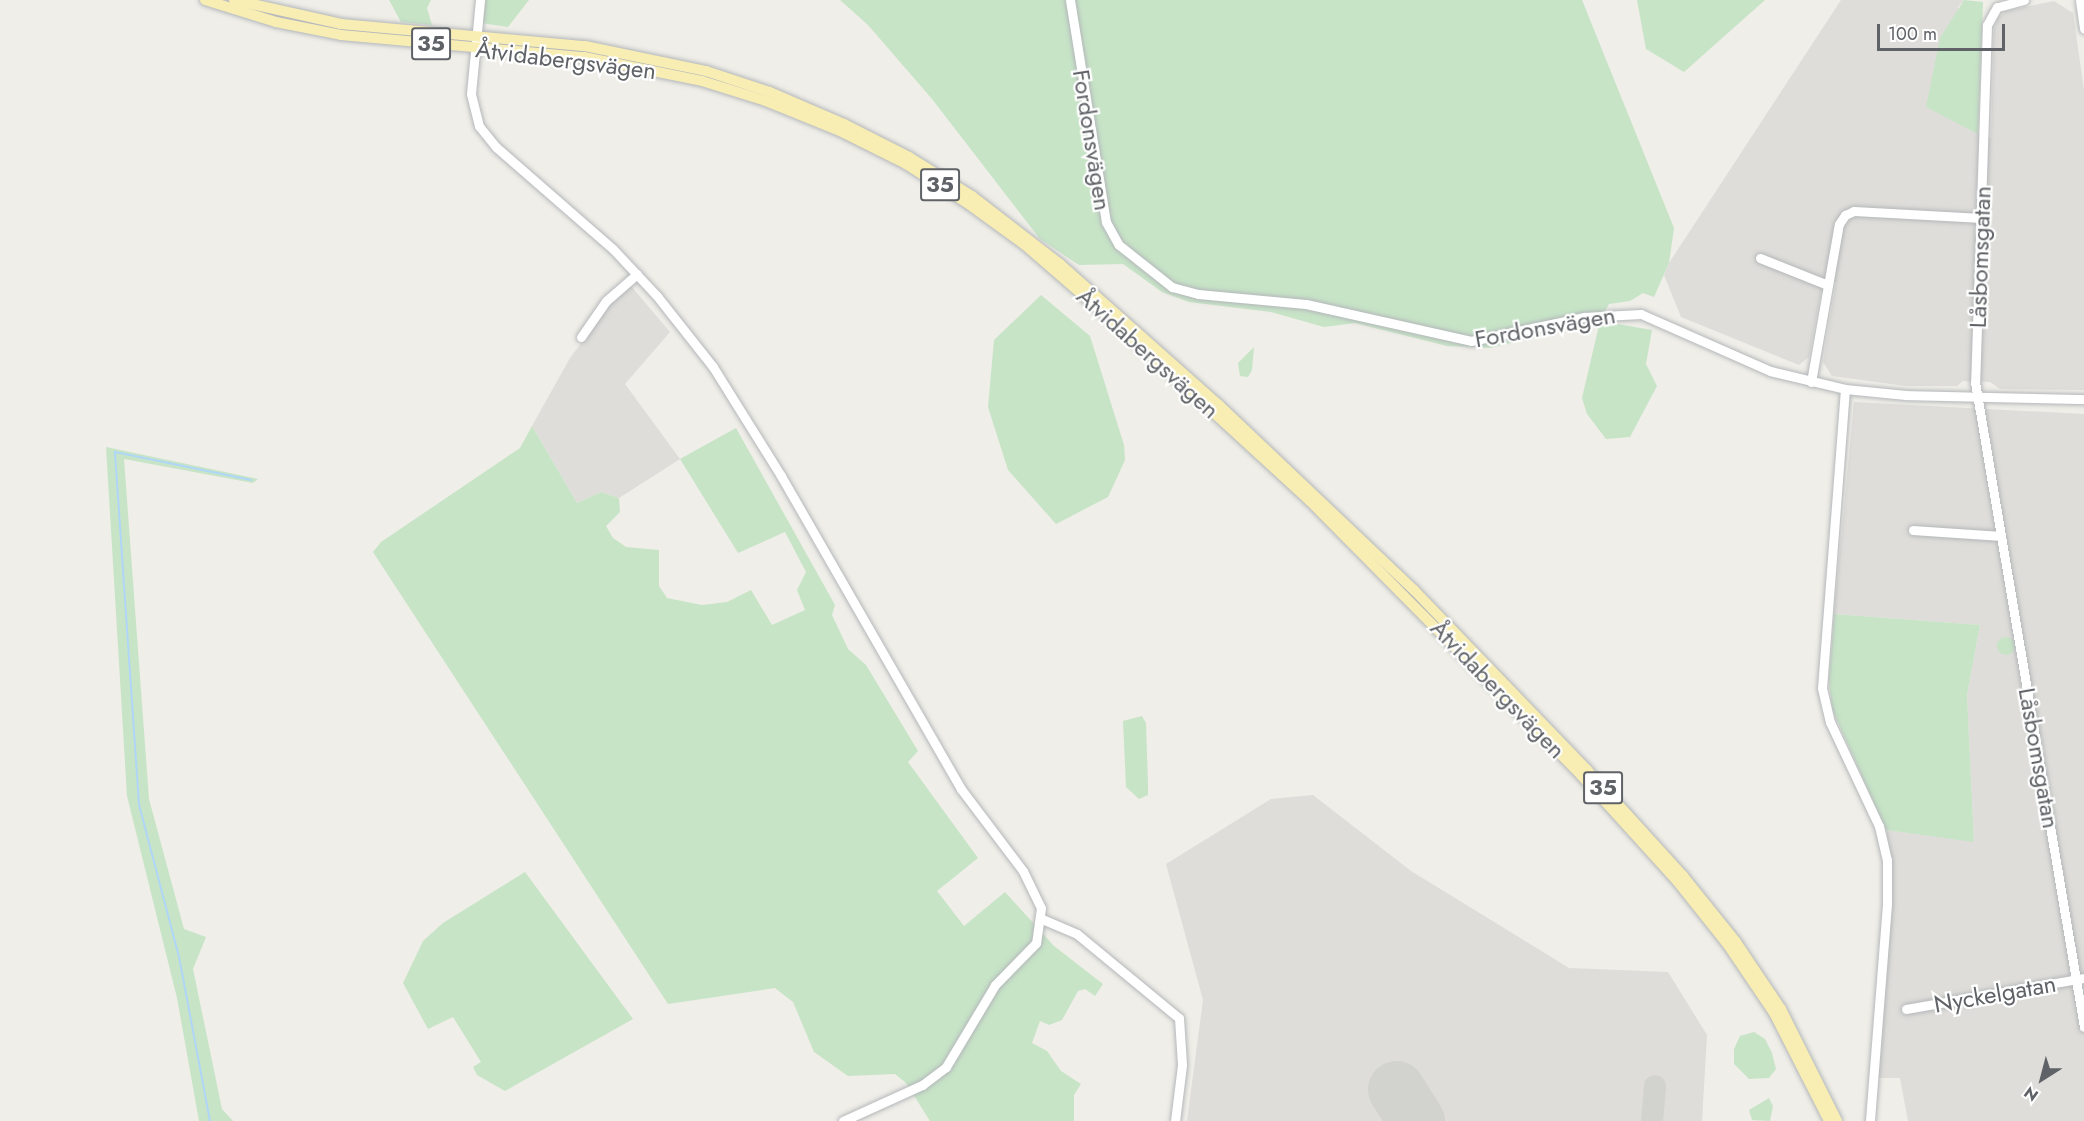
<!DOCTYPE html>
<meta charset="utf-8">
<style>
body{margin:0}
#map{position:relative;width:2084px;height:1121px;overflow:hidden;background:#efeee8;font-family:Jost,sans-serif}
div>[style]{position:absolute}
.industrial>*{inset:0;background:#deddd9}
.green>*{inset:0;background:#c7e4c7}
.round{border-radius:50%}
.stream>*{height:2px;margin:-1px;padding:0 1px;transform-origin:1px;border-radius:1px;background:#b0d6f7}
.taxiway>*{height:22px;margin:-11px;padding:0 11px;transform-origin:11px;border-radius:11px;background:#d2d2cf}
.runway>*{height:57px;margin:-28.5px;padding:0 28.5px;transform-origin:28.5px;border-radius:28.5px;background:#d2d2cf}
.roads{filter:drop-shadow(0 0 2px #b4b7ba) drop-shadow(0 0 2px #b4b7ba)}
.minor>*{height:9px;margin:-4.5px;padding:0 4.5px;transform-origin:4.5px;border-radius:4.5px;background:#fff}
.major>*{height:10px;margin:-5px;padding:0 5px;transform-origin:5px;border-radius:5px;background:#f8eeb4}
span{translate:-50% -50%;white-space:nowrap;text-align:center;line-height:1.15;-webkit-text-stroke:4.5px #fff;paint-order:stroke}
.shield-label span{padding:2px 4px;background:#fff;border:2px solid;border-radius:4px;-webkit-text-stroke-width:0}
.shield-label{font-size:22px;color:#5f6266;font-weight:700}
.street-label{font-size:24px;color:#5f6266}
.north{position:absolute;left:2012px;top:1049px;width:60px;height:60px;-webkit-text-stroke:4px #fff;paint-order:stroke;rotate:216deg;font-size:16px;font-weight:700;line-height:24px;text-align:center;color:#5f6266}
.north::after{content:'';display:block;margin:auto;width:21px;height:27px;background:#5f6266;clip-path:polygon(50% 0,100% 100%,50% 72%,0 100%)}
.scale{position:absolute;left:1877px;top:24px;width:128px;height:27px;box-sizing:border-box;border:3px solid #5f6266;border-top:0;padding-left:8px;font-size:18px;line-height:21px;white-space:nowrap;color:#5f6266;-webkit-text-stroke:4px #fff;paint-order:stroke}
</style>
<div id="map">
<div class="industrial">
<i style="clip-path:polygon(1841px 0,1964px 0,1958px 7px,1978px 134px,1991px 138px,1994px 28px,1998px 18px,2006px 11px,2054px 1px,2073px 13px,2084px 90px,2084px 390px,2000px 389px,1990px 382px,1963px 381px,1957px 386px,1906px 386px,1832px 376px,1823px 362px,1836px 282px,1823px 281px,1809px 357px,1799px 365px,1681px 317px,1664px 275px,1669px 263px)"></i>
<i style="clip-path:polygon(631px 286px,670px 332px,625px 384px,680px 459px,619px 498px,601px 492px,577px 503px,532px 426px,570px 358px,610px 305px)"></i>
<i style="clip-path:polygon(1854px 402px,2084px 414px,2084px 1121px,1908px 1121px,1900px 1078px,1877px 1078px,1892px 900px,1892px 862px,1886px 830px,1974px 841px,1967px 695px,1980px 625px,1834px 614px)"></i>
<i style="clip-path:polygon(1313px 795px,1411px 871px,1569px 968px,1668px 972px,1707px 1035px,1702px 1121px,1187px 1121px,1203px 1000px,1166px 864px,1271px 799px)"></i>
</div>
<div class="green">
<i style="clip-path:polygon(389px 0,431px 0,427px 8px,432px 25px,401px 22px)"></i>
<i style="clip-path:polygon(486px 0,529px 0,508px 27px,481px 23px)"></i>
<i style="clip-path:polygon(840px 0,1582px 0,1674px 228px,1669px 263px,1654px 297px,1643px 293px,1630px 301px,1609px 304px,1600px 321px,1652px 330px,1646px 364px,1657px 386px,1630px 437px,1606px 439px,1587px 414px,1582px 398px,1600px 321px,1490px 348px,1447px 346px,1355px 323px,1324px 327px,1271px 312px,1189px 302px,1162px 292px,1123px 264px,1079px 265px,1040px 239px,932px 99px,868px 25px)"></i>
<i style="clip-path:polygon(1637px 0,1765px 0,1684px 72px,1646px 49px)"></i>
<i style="clip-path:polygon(1964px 0,1983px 2px,1978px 134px,1926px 107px,1940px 38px)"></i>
<i style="clip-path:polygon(1041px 295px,1090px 336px,1124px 445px,1125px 460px,1108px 497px,1056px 524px,1008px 470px,988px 407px,994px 340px)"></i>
<i style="clip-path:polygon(1254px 347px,1252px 370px,1248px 377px,1240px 376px,1238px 363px)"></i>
<i style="clip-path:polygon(532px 426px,577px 503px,601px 492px,619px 498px,620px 512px,606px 526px,613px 538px,626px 547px,659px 550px,659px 586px,667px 598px,702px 605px,727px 602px,751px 590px,772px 625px,805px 610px,797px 590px,806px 572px,785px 532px,738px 553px,680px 459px,736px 428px,835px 605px,832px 615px,848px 649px,866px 665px,918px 751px,908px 762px,978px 858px,937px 891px,964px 926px,1005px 892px,1054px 946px,1103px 984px,1095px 996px,1085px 989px,1078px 991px,1062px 1020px,1049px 1025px,1040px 1021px,1032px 1043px,1047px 1051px,1061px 1071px,1081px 1084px,1074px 1095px,1074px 1121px,930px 1121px,906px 1083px,895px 1074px,848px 1076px,814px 1052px,793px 1002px,775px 988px,668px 1004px,373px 552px,381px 542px,520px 448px)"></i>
<i style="clip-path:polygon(106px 447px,258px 479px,253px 483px,124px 459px,149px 799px,184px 929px,206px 937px,193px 969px,222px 1109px,233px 1121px,199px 1121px,177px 998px,127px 796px)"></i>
<i style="clip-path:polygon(1834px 614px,1980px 625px,1967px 695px,1974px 842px,1886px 830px,1832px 709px,1829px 680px)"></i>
<i class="round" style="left:1997px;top:637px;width:18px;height:18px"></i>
<i style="clip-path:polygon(1142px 716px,1146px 723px,1148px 785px,1148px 795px,1139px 799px,1126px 787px,1123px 721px)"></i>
<i style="clip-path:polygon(525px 872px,633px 1019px,505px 1091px,477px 1075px,473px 1067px,481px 1062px,453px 1017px,428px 1029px,403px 983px,423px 941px,443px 923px)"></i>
<i style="clip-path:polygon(1754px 1032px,1765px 1039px,1772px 1053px,1776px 1069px,1769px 1078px,1749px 1079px,1734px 1064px,1734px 1049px,1740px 1036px)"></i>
<i style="clip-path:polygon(1769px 1098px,1773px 1106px,1770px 1121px,1752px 1120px,1749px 1110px)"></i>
</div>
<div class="stream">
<i style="left:210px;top:1121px;width:167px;rotate:-100.7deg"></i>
<i style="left:179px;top:957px;width:157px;rotate:-104.7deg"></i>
<i style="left:139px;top:805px;width:354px;rotate:-93.9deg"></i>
<i style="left:115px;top:452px;width:139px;rotate:11.6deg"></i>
</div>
<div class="taxiway">
<i style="left:1652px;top:1121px;width:35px;rotate:-85deg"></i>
</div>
<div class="runway">
<i style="left:1396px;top:1089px;width:38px;rotate:58deg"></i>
</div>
<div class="roads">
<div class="minor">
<i style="left:480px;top:0;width:94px;rotate:95.5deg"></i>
<i style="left:471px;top:94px;width:33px;rotate:76deg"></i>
<i style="left:479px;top:126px;width:27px;rotate:51deg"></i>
<i style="left:496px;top:147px;width:155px;rotate:41.1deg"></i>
<i style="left:613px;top:249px;width:64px;rotate:46.9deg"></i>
<i style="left:657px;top:296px;width:90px;rotate:51.7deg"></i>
<i style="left:713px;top:367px;width:128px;rotate:58deg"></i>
<i style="left:781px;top:476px;width:361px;rotate:60.1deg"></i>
<i style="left:961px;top:789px;width:103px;rotate:52.9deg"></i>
<i style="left:1023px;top:871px;width:41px;rotate:64.1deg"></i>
<i style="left:1041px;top:908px;width:35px;rotate:98deg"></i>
<i style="left:1036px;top:943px;width:59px;rotate:134.3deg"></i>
<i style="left:995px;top:985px;width:96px;rotate:120.9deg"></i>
<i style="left:946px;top:1067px;width:30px;rotate:143deg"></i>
<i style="left:922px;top:1085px;width:87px;rotate:155.5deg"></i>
<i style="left:1070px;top:0;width:225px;rotate:80.8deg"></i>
<i style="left:1106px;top:222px;width:26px;rotate:61deg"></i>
<i style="left:1119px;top:245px;width:68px;rotate:38.4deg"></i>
<i style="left:1172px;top:287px;width:27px;rotate:15deg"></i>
<i style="left:1198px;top:294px;width:108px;rotate:5.3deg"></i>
<i style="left:1306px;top:304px;width:169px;rotate:12.6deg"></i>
<i style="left:1471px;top:341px;width:116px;rotate:-12deg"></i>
<i style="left:1584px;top:317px;width:57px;rotate:-3deg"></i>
<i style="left:1641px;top:314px;width:141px;rotate:23.8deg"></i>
<i style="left:1770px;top:371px;width:77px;rotate:13.5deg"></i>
<i style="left:1845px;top:389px;width:61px;rotate:5.6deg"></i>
<i style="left:1906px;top:395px;width:178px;rotate:1.3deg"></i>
<i style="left:2024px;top:0;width:28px;rotate:165deg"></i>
<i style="left:1997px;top:7px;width:21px;rotate:119deg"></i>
<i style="left:1987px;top:25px;width:357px;rotate:91.9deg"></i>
<i style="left:1975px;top:382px;width:654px;rotate:80.41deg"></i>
<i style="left:2080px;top:0;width:29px;rotate:82deg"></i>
<i style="left:1760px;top:258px;width:73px;rotate:21.7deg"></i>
<i style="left:581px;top:337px;width:44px;rotate:-55.2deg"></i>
<i style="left:606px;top:301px;width:41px;rotate:-41.1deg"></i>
<i style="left:1811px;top:382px;width:160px;rotate:-80deg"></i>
<i style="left:1839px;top:224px;width:11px;rotate:-56deg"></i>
<i style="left:1845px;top:215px;width:10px;rotate:-24deg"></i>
<i style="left:1854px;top:211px;width:128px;rotate:3.1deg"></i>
<i style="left:1845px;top:389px;width:300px;rotate:94.4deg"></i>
<i style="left:1822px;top:688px;width:35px;rotate:77deg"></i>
<i style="left:1830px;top:722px;width:115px;rotate:64.8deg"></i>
<i style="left:1879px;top:826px;width:35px;rotate:77deg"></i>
<i style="left:1887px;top:860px;width:44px;rotate:90deg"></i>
<i style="left:1887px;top:904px;width:218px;rotate:94.5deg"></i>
<i style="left:1913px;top:530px;width:88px;rotate:3.9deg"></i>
<i style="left:1042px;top:919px;width:38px;rotate:23deg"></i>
<i style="left:1077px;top:934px;width:132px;rotate:39.5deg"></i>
<i style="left:1179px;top:1018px;width:47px;rotate:86.3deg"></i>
<i style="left:1182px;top:1065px;width:56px;rotate:97.1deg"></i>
<i style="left:1906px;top:1009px;width:181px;rotate:-9.9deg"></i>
</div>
<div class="major">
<i style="left:205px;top:0;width:74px;rotate:17.2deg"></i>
<i style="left:276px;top:22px;width:66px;rotate:11.3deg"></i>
<i style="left:341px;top:35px;width:244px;rotate:5.2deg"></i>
<i style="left:584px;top:57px;width:120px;rotate:11.5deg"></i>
<i style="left:702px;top:81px;width:67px;rotate:17.4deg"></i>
<i style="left:766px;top:101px;width:80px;rotate:22.1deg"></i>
<i style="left:840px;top:131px;width:74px;rotate:26.6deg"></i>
<i style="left:906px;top:164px;width:72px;rotate:32.6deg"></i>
<i style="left:967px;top:203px;width:72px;rotate:35.9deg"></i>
<i style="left:1025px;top:245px;width:139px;rotate:40.9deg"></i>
<i style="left:1130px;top:336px;width:244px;rotate:42.5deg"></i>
<i style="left:1310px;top:501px;width:385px;rotate:45.3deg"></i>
<i style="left:1581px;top:775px;width:143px;rotate:47.8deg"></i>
<i style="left:1677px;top:881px;width:82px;rotate:51.4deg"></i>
<i style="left:1728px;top:945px;width:82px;rotate:55.9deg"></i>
<i style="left:1774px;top:1013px;width:121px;rotate:63deg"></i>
<i style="left:234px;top:0;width:110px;rotate:12.6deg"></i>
<i style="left:341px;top:24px;width:245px;rotate:5.2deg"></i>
<i style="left:585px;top:46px;width:124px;rotate:11.7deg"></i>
<i style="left:706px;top:71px;width:67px;rotate:18.2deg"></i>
<i style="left:770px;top:92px;width:81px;rotate:23.4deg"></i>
<i style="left:844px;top:124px;width:73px;rotate:26.9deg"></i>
<i style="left:909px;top:157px;width:74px;rotate:31.8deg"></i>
<i style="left:972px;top:196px;width:111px;rotate:37.7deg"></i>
<i style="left:1060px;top:264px;width:213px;rotate:41.6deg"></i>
<i style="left:1219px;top:405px;width:269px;rotate:43.5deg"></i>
<i style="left:1414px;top:590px;width:250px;rotate:46.1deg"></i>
<i style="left:1587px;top:770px;width:143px;rotate:47.8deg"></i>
<i style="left:1683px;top:876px;width:85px;rotate:51.2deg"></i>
<i style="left:1736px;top:942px;width:81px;rotate:56.1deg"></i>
<i style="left:1781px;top:1009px;width:125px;rotate:63.4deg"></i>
</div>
</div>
<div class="shield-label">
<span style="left:431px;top:44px">35</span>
<span style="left:940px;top:185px">35</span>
<span style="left:1603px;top:788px">35</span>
</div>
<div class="street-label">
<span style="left:566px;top:60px;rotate:7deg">Åtvidabergsvägen</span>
<span style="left:1092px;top:140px;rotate:81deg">Fordonsvägen</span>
<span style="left:1980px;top:257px;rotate:-88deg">Låsbomsgatan</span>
<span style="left:1545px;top:327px;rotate:-10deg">Fordonsvägen</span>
<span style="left:1148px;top:353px;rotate:42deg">Åtvidabergsvägen</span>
<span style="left:1498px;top:689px;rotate:46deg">Åtvidabergsvägen</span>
<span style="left:2039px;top:758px;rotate:80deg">Låsbomsgatan</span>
<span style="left:1995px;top:994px;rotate:-10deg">Nyckelgatan</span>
</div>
<div class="north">N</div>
<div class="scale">100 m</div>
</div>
